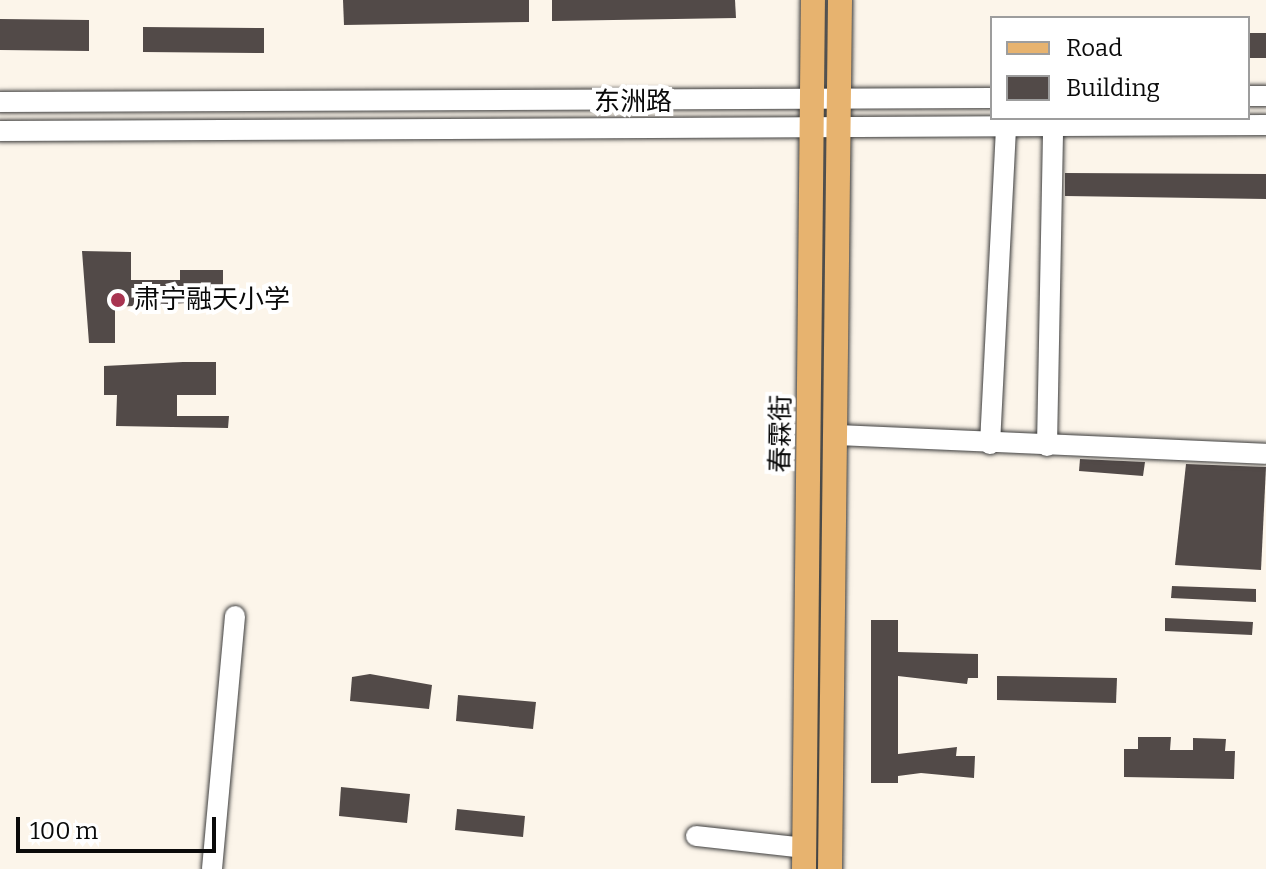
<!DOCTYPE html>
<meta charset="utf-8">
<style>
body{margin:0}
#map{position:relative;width:1266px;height:869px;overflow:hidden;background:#fcf5ea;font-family:Bitter,"Noto Sans SC",serif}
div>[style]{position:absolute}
.building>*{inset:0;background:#524a48}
.roads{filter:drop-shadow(0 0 2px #3d3d3d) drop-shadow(0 0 2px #3d3d3d)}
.minor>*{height:20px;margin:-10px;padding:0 10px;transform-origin:10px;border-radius:10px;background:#fff}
.major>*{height:24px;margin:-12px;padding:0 12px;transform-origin:12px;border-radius:12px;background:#e7b36f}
.dots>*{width:22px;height:22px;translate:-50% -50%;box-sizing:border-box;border:4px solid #fff;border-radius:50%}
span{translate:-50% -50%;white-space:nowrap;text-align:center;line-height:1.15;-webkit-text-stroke:8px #fff;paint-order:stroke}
.street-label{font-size:26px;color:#0a0a0a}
.poi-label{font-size:26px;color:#0a0a0a}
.left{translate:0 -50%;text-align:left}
.legend{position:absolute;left:990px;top:16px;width:260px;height:104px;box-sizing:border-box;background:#fff;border:2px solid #9d9d9d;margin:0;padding:10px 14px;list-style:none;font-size:24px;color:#0a0a0a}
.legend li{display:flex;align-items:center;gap:16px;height:40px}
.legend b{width:40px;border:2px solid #9d9d9d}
.scale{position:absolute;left:16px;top:817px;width:200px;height:36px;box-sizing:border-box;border:4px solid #0a0a0a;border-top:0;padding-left:10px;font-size:24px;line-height:28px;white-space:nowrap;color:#0a0a0a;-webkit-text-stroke:6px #fff;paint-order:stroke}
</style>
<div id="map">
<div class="building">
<i style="clip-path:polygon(343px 0,529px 0,529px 22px,344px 25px)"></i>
<i style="clip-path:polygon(552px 0,735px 0,736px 18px,552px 21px)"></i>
<i style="clip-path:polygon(0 19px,89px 20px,89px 51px,0 50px)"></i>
<i style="clip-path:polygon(143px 27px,264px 28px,264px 53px,143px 52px)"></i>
<i style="clip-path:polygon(1248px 33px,1266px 33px,1266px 58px,1248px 58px)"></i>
<i style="clip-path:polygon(1065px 173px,1266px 174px,1266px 199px,1065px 196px)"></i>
<i style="clip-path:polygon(82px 251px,131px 252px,131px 280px,180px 280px,180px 270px,223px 270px,223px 301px,115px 307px,115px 343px,89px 343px)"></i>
<i style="clip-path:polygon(183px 362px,216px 362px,216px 395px,177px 395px,177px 416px,229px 416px,228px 428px,116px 426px,117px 395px,104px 395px,104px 366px)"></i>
<i style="clip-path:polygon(1080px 459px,1145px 462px,1143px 476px,1079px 471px)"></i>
<i style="clip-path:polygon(1186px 464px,1266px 467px,1261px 570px,1175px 565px)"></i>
<i style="clip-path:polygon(1172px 586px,1256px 589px,1256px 602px,1171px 598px)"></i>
<i style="clip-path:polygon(1165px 618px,1253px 622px,1252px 635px,1165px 631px)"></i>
<i style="clip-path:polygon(871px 620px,898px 620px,898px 652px,978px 654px,978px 678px,968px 678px,967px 684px,898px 676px,898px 754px,957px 747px,956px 756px,975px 756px,974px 778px,921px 773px,898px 776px,898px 783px,871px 783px)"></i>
<i style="clip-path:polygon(370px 674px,432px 685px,429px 709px,350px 701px,352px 677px)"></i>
<i style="clip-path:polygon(997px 676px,1117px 678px,1116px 703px,997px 700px)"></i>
<i style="clip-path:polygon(458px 695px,536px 702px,533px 729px,456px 721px)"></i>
<i style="clip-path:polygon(1138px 737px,1171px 737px,1170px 750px,1193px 750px,1193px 738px,1226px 739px,1225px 751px,1235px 751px,1234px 779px,1124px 777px,1124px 749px,1138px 749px)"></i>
<i style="clip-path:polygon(341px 787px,410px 794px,407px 823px,339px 816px)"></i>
<i style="clip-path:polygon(457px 809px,525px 816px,523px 837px,455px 830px)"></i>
</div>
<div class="roads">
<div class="minor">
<i style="left:1248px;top:96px;width:18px"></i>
<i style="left:0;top:102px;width:992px;rotate:-0.23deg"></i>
<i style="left:0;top:131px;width:1266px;rotate:-0.27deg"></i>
<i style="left:836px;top:435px;width:430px;rotate:2.5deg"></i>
<i style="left:990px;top:444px;width:318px;rotate:-87.1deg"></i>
<i style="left:1047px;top:446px;width:320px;rotate:-88.9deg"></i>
<i style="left:696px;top:836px;width:109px;rotate:6.3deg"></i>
<i style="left:212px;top:869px;width:254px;rotate:-84.8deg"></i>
</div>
<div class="major">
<i style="left:804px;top:869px;width:869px;rotate:-89.41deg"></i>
<i style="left:830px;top:869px;width:869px;rotate:-89.34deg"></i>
</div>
</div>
<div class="dots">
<i style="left:118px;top:300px;background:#a83450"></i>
</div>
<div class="street-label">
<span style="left:633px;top:102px">东洲路</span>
<span style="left:781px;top:434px;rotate:-89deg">春霖街</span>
</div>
<div class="poi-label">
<span class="left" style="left:134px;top:300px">肃宁融天小学</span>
</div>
<ul class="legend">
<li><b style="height:10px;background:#e7b36f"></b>Road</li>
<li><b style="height:22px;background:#524a48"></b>Building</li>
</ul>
<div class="scale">100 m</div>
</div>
